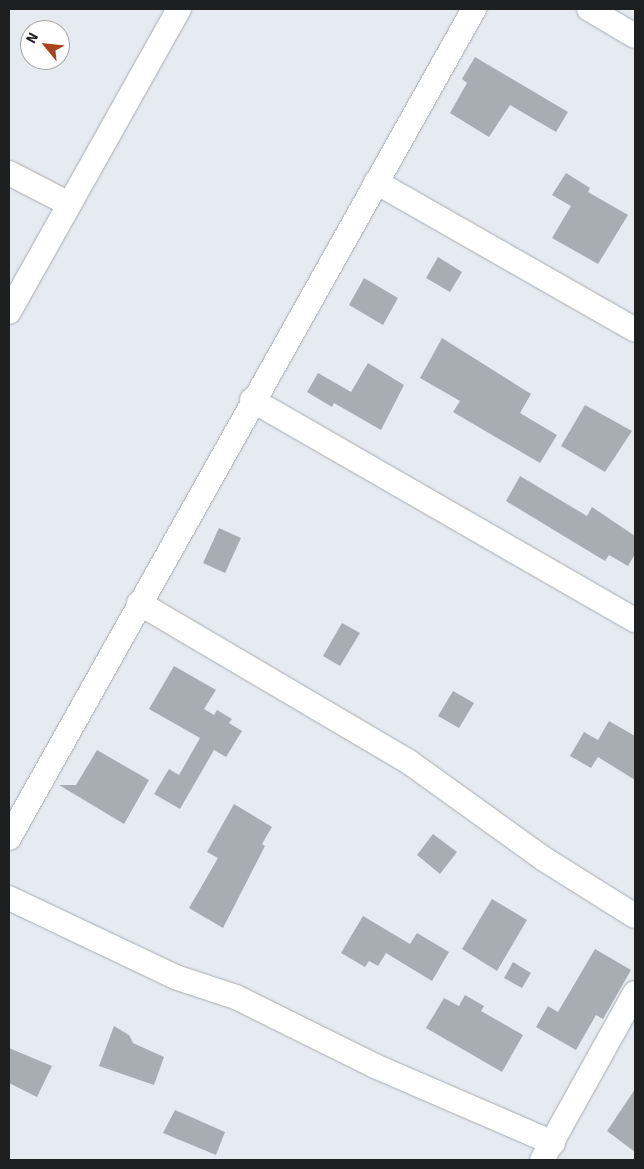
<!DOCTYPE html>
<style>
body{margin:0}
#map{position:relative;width:644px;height:1169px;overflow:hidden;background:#e6ebf1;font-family:Signika,sans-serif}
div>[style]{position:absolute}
.building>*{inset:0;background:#a8adb2}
.roads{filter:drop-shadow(0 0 1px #a6abb0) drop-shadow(0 0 1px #a6abb0)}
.minor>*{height:24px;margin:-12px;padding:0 12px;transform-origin:12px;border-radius:12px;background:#fff}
span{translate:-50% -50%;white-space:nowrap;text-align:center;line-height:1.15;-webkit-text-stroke:4px #fff;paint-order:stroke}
.frame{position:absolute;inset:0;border:10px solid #1d1f21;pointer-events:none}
.north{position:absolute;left:20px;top:20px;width:50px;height:50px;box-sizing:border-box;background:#fff;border:1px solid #a5a5a6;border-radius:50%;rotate:298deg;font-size:14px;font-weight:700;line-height:20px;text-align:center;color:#1d1f21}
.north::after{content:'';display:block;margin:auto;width:18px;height:22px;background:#aa441a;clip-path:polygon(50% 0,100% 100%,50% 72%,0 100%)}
</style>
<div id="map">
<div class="building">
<i style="clip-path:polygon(475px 57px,568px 112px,556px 132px,510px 105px,489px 137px,450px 113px,467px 83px,462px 79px)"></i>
<i style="clip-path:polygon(566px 173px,590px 188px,588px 192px,628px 215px,598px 264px,552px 238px,571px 206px,552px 195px)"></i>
<i style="clip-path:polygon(438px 257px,462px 272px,450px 292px,426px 278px)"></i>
<i style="clip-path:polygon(364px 278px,398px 298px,383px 325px,349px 305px)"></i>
<i style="clip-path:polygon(442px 338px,531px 394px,520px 413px,557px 435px,540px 463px,453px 412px,460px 401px,420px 378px)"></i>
<i style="clip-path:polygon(368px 363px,404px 385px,381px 430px,334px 403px,332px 407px,307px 392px,318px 373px,351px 392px)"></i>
<i style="clip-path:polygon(585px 405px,632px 431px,605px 472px,561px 446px)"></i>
<i style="clip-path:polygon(520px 476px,587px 516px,592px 507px,635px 536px,635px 554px,628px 566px,609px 555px,605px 561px,506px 501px)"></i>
<i style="clip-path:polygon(219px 528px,241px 538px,225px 573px,203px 563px)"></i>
<i style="clip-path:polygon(342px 623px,360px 633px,340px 666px,323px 656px)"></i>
<i style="clip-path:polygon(174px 666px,216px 690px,204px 709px,214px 715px,217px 710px,232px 719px,229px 723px,242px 731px,226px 757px,214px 750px,180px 809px,154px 794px,169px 769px,179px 775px,200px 738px,149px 709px)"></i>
<i style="clip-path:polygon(453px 691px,474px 703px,459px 728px,438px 716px)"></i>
<i style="clip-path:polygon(609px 721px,635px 736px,635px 780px,598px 757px,591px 768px,570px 756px,584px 732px,598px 740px)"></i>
<i style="clip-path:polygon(97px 750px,149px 780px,124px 824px,59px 785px,76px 785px)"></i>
<i style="clip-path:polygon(234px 804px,272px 827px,262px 844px,265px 846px,223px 928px,189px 908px,218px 858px,207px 852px)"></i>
<i style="clip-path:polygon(433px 834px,457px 852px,440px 874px,417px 855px)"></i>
<i style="clip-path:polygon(492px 899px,527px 920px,497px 971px,462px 949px)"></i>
<i style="clip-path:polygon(363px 916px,410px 944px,417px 933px,449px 952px,432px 981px,386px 953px,378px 966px,369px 961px,365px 967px,341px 953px)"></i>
<i style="clip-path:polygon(595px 949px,631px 970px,603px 1019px,596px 1015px,576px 1050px,536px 1027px,548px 1006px,558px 1012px)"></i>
<i style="clip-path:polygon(513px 962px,531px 973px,522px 988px,504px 978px)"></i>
<i style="clip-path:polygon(465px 995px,484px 1006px,481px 1011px,523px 1035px,502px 1072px,426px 1028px,444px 998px,459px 1006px)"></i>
<i style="clip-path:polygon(114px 1026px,129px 1035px,133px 1043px,164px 1057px,154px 1085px,99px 1066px)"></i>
<i style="clip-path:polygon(9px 1048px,52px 1066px,37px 1097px,9px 1083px)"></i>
<i style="clip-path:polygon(635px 1089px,635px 1152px,607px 1131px)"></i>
<i style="clip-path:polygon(175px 1110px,225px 1132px,216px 1155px,163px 1133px)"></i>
</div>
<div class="roads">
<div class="minor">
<i style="left:589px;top:9px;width:53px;rotate:30.4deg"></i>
<i style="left:9px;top:173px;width:68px;rotate:27.3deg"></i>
<i style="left:376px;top:182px;width:298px;rotate:29.7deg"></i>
<i style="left:9px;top:312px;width:347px;rotate:-60.7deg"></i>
<i style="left:252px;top:400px;width:442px;rotate:29.9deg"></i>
<i style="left:139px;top:603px;width:313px;rotate:30.5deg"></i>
<i style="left:409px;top:762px;width:166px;rotate:35.7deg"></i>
<i style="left:544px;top:859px;width:107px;rotate:32.1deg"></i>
<i style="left:9px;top:838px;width:951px;rotate:-60.71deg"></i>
<i style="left:9px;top:898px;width:184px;rotate:25.4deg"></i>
<i style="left:175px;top:977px;width:64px;rotate:18.2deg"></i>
<i style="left:236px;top:997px;width:155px;rotate:26.4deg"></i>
<i style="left:375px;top:1066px;width:194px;rotate:23.4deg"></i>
<i style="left:542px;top:1160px;width:191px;rotate:-60.9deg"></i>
</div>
</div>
<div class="frame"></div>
<div class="north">N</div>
</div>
